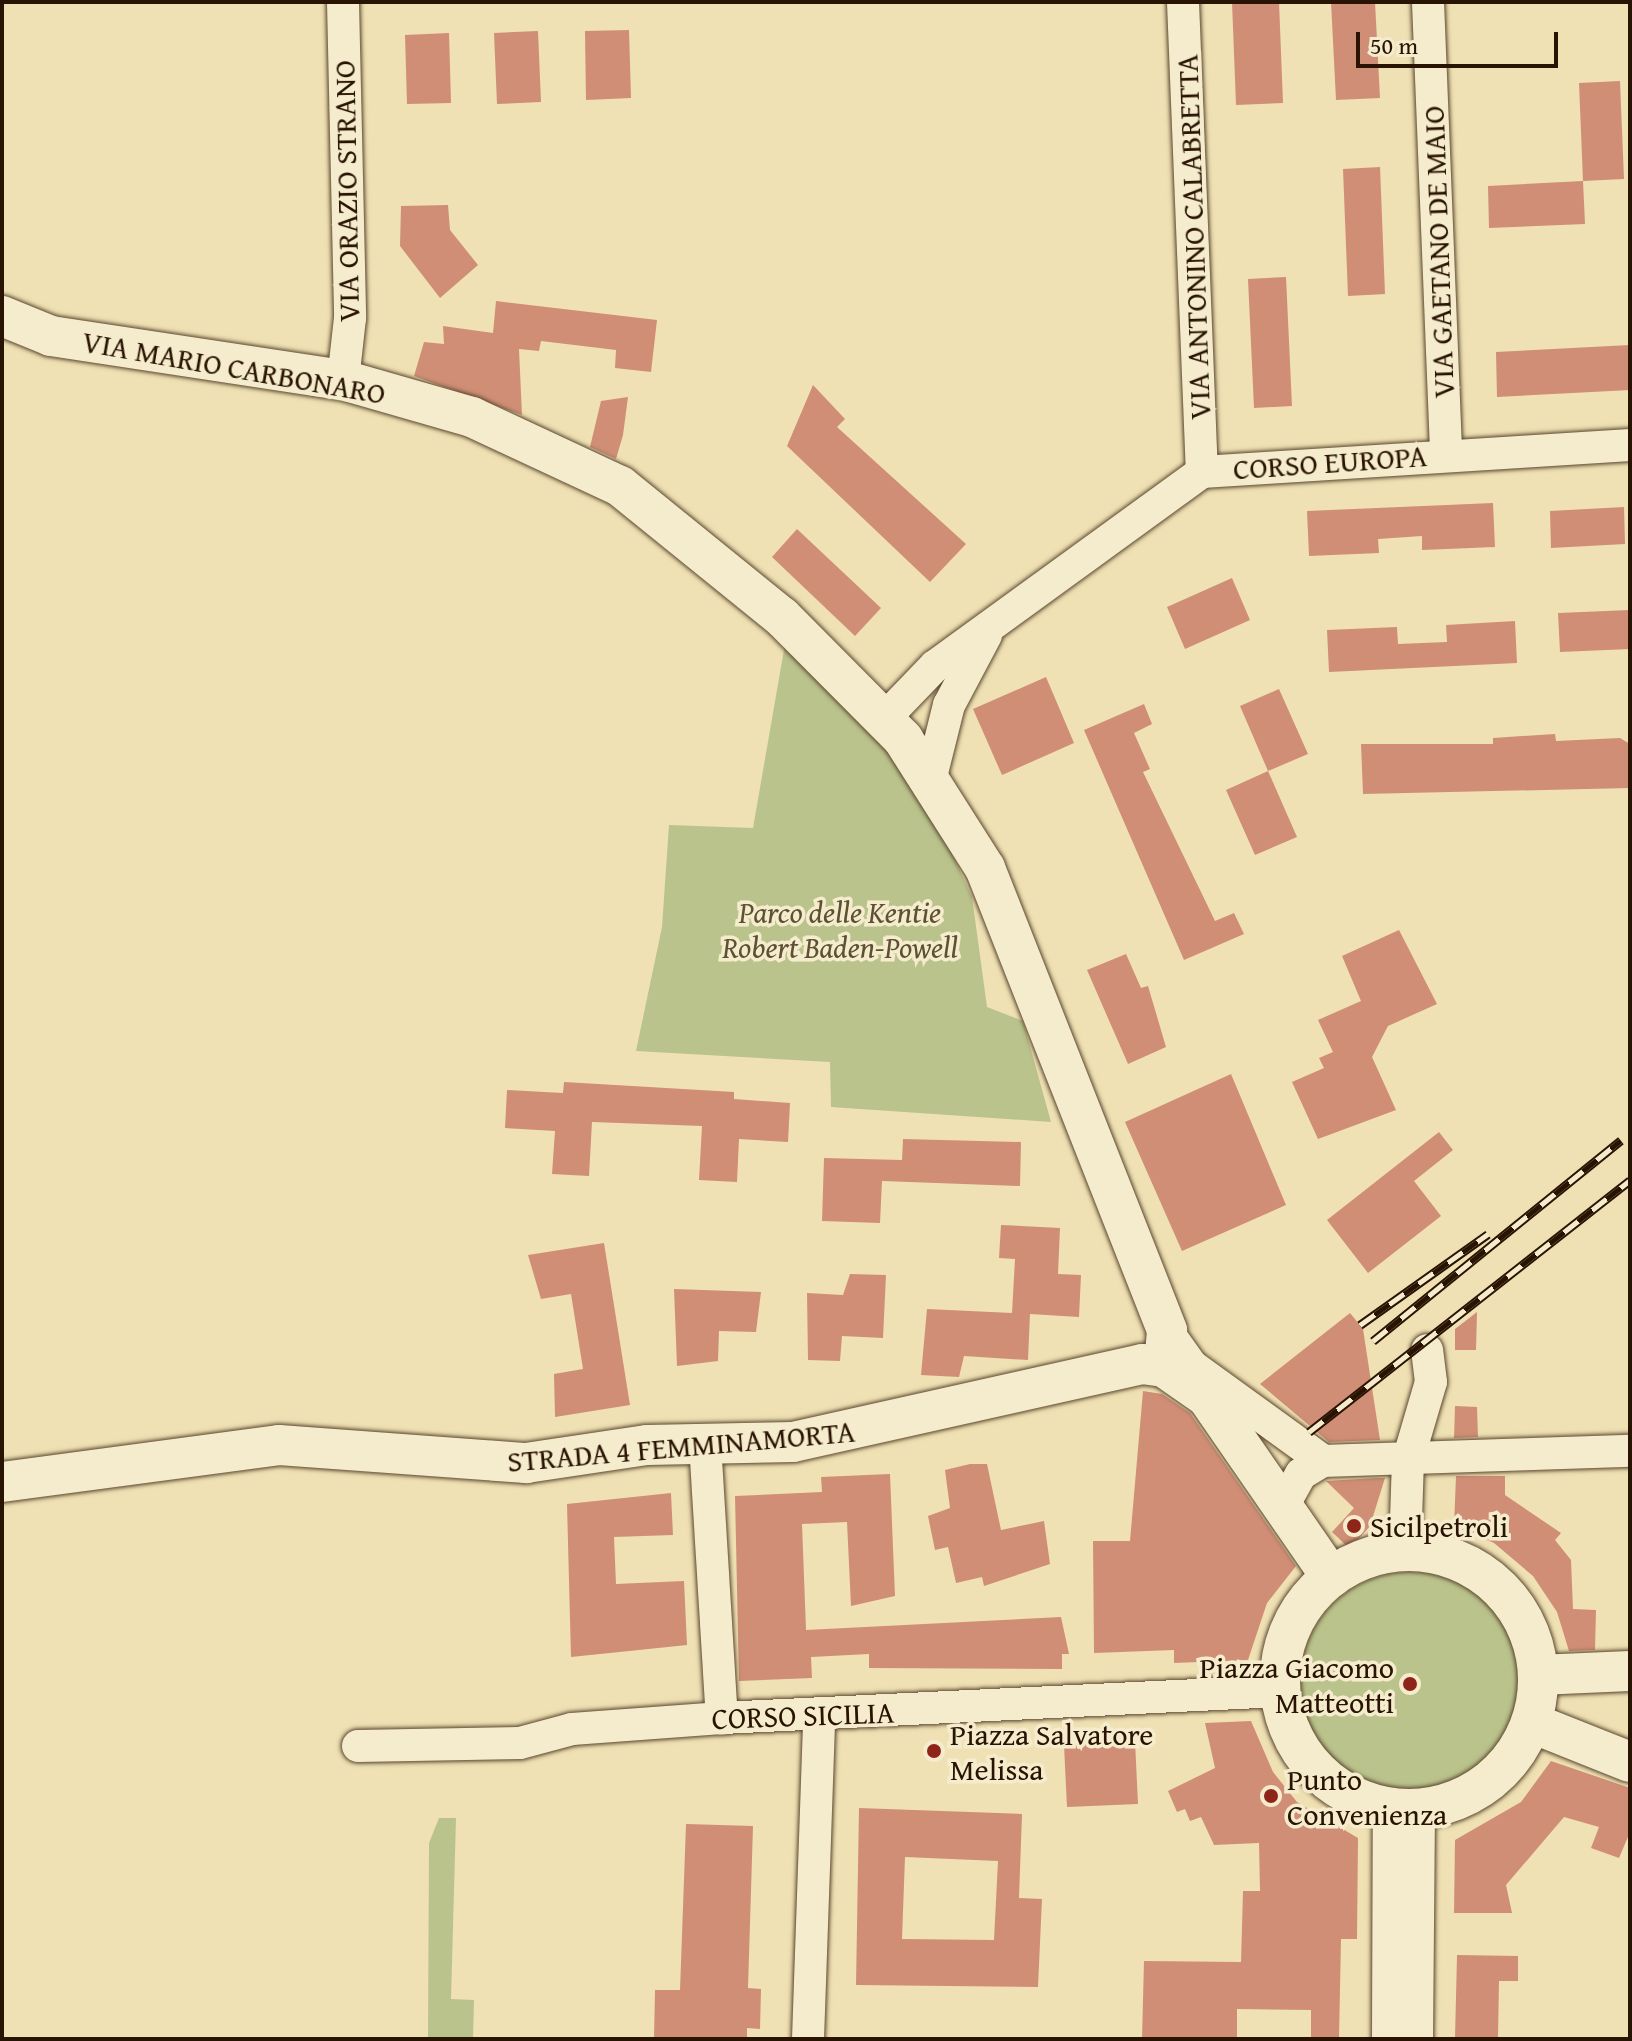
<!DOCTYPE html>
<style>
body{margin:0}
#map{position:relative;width:1632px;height:2041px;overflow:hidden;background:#efe1b3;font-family:"Gentium Book Plus",serif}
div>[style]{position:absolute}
.green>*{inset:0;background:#bac38c}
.round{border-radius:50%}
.building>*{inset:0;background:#d08e76}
.roads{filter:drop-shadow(0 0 2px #5a462e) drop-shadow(0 0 2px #5a462e)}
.minor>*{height:32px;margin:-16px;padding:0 16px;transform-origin:16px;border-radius:16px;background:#f5ecce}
.tertiary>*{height:40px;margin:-20px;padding:0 20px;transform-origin:20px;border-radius:20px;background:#f5ecce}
.tertiary>.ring{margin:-20px;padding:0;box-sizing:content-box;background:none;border:40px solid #f5ecce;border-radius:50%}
.rail>*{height:9px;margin-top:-4.5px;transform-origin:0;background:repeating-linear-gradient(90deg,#f5ecce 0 18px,#291302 0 36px);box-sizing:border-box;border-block:2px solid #291302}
.dots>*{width:22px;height:22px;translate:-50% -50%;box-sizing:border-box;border:4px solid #f5ecce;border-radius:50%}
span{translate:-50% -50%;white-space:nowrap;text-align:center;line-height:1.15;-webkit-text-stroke:7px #f5ecce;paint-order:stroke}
.street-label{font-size:30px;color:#291302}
.park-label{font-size:30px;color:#5c5132;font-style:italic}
.poi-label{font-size:30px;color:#291302}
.left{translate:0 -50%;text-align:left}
.right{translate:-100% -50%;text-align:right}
.frame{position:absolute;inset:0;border:4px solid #291302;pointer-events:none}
.scale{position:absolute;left:1356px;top:32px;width:202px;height:36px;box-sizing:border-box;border:4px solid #291302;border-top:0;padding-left:10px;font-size:24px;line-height:28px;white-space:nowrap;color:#291302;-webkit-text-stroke:6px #f5ecce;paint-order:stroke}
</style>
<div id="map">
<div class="green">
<i style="clip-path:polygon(785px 644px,876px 735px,946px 840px,972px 897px,987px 1007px,1023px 1021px,1051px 1122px,831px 1107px,830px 1062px,636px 1051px,662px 927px,669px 825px,753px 828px)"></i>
<i class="round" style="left:1300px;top:1572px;width:220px;height:220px"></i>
<i style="clip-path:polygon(439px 1818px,456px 1818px,451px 1999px,474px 2000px,473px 2039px,428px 2039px,429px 1843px)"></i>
</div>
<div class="building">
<i style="clip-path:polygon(1232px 2px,1279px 2px,1283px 103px,1236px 105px)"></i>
<i style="clip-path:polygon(1331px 2px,1375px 2px,1380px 98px,1336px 100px)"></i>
<i style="clip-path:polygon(629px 30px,631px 98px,586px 100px,585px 31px)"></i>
<i style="clip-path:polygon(538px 31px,541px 102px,497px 104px,494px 33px)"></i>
<i style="clip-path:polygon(449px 33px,451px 103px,407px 104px,405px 35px)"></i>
<i style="clip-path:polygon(1620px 81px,1624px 179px,1583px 181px,1579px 83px)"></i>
<i style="clip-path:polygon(1380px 167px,1385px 294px,1348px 296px,1343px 169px)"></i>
<i style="clip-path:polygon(1583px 181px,1585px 224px,1489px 228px,1488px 186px)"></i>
<i style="clip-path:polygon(448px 205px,450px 230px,478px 265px,440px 298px,400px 246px,401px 206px)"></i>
<i style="clip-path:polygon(1286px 277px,1292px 406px,1254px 408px,1248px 279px)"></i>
<i style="clip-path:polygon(496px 301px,657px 320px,651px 372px,615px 368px,616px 350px,541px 341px,539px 351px,519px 349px,522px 415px,414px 376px,424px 342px,444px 344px,443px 326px,493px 333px)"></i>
<i style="clip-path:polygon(1630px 345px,1630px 390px,1497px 397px,1496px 352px)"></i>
<i style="clip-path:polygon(813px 385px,845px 419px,837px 427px,966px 544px,930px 582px,787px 446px)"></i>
<i style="clip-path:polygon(628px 397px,623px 435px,616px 459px,590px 447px,601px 401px)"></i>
<i style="clip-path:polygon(1493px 503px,1495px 547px,1422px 550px,1422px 536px,1378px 539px,1379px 553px,1309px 556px,1307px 511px)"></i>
<i style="clip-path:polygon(1624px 507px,1625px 544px,1551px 548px,1550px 511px)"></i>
<i style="clip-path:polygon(797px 529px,881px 608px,855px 636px,772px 557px)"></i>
<i style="clip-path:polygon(1232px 578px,1250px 620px,1185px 649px,1167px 607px)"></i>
<i style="clip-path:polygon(1630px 610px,1630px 649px,1560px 652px,1558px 613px)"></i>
<i style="clip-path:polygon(1515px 621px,1517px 663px,1329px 672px,1327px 630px,1397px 627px,1398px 644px,1447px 642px,1446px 625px)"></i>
<i style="clip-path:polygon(1046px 677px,1074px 743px,1002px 775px,973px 709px)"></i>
<i style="clip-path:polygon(1279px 689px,1308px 754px,1268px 771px,1240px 706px)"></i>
<i style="clip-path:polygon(1144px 704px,1152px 724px,1134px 733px,1150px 769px,1143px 772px,1215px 921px,1234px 913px,1244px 934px,1184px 960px,1084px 730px)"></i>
<i style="clip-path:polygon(1555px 734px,1556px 741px,1620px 738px,1630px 744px,1630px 788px,1363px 794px,1361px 744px,1493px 744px,1493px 738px)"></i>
<i style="clip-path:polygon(1268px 771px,1297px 837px,1255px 855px,1226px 790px)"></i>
<i style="clip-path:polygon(1399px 930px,1437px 1004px,1388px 1026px,1372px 1057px,1396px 1110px,1318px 1139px,1292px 1082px,1324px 1068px,1319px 1058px,1333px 1052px,1318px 1020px,1361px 1001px,1342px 956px)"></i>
<i style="clip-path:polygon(1126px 954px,1141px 988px,1148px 986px,1166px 1047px,1128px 1064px,1087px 970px)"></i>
<i style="clip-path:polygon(1231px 1074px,1286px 1205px,1182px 1251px,1125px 1122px)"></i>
<i style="clip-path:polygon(564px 1082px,734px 1092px,734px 1099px,790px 1103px,788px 1142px,739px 1139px,737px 1182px,699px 1180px,702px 1126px,592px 1122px,589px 1176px,552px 1174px,555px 1131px,505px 1128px,507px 1090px,563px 1093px)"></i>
<i style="clip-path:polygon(1439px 1132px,1453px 1150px,1414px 1181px,1441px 1216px,1368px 1273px,1327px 1220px)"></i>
<i style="clip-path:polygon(903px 1139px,1021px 1142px,1020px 1186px,882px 1181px,880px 1223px,822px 1221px,824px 1158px,902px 1160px)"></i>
<i style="clip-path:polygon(1001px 1225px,1060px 1228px,1058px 1274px,1081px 1275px,1079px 1317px,1030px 1314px,1028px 1360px,964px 1356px,959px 1377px,921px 1375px,927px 1309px,1012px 1313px,1015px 1259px,999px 1258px)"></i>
<i style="clip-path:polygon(604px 1243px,630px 1405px,555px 1417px,554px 1374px,583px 1369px,571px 1294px,541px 1299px,528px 1255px)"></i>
<i style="clip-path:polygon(850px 1274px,886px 1275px,883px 1338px,842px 1336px,840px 1361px,808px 1360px,807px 1293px,843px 1295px)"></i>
<i style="clip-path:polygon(674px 1289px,761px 1292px,756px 1332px,719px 1331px,718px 1361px,677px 1366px)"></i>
<i style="clip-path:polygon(1477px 1312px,1476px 1350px,1455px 1350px,1455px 1329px)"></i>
<i style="clip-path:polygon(1350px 1313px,1363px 1329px,1380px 1440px,1329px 1442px,1260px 1384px)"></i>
<i style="clip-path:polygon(1143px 1391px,1162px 1394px,1190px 1413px,1296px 1566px,1267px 1603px,1248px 1660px,1174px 1663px,1174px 1650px,1094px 1653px,1093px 1541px,1130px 1541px)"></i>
<i style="clip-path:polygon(1455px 1406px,1477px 1407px,1478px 1437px,1454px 1438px)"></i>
<i style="clip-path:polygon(970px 1464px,987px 1464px,1001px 1530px,1044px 1521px,1050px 1564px,984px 1586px,982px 1577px,956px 1583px,948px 1547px,935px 1550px,928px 1516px,950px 1508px,945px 1470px)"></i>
<i style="clip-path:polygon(890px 1474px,895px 1596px,851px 1606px,847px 1522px,802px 1524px,806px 1630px,1061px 1617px,1069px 1654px,1062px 1654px,1062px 1669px,869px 1668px,869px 1654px,811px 1657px,812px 1678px,739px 1681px,735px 1496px,822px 1492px,821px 1477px)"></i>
<i style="clip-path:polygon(1456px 1476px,1505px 1476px,1505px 1495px,1561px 1533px,1555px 1540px,1571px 1560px,1573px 1609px,1596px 1610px,1595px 1650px,1569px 1651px,1557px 1612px,1533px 1576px,1494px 1543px,1454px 1526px)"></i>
<i style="clip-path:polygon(1377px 1478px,1385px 1478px,1370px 1526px,1350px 1549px,1332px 1532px,1354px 1508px,1326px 1481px)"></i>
<i style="clip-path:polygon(671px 1493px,673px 1535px,614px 1537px,616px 1584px,684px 1581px,687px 1645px,571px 1657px,567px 1504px)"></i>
<i style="clip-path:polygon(1251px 1721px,1273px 1772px,1297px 1802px,1358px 1838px,1357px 1939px,1341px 1939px,1339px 2039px,1311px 2039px,1311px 2010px,1237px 2009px,1237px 2039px,1142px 2039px,1144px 1961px,1241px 1962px,1243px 1891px,1260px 1891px,1259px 1843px,1214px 1845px,1201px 1817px,1190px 1821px,1185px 1809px,1177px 1812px,1168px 1791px,1215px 1768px,1205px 1723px)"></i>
<i style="clip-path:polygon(1135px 1741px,1138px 1804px,1067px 1807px,1064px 1745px)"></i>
<i style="clip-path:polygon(1551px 1761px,1630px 1788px,1630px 1832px,1619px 1858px,1591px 1848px,1599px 1827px,1564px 1817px,1506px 1885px,1512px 1913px,1454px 1913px,1455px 1840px,1521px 1802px)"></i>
<i style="clip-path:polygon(evenodd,859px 1808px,1022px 1814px,1019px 1898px,1042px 1899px,1038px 1987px,856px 1985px,859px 1808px,905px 1857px,998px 1861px,994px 1940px,902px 1939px,905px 1857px)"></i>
<i style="clip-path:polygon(686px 1824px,753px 1826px,748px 1988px,761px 1989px,760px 2029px,747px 2028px,747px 2039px,654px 2039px,655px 1990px,680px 1990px)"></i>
<i style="clip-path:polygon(1457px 1955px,1518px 1956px,1518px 1981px,1499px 1981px,1498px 2039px,1455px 2039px)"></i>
</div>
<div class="roads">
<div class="minor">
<i style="left:343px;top:2px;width:316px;rotate:88.7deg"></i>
<i style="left:350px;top:318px;width:62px;rotate:96.4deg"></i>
<i style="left:1183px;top:2px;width:470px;rotate:87.7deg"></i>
<i style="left:1428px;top:2px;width:452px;rotate:87.7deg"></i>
<i style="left:883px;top:720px;width:75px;rotate:-46.1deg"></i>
<i style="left:935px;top:666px;width:330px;rotate:-36deg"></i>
<i style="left:1202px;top:472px;width:429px;rotate:-3.6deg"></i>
<i style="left:931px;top:777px;width:74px;rotate:-76deg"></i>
<i style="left:949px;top:705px;width:79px;rotate:-62.1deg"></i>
<i style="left:1167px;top:1331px;width:43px;rotate:54.5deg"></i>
<i style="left:1192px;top:1366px;width:162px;rotate:35.9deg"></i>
<i style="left:705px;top:1443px;width:276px;rotate:86.5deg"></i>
<i style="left:1282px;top:1508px;width:39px;rotate:-61deg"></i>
<i style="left:1301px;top:1474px;width:26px;rotate:-31deg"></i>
<i style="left:1323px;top:1461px;width:307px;rotate:-1.9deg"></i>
<i style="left:1405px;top:1550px;width:90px;rotate:-88.1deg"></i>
<i style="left:1408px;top:1460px;width:81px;rotate:-73.6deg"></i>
<i style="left:1431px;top:1382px;width:32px;rotate:-97deg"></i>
<i style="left:358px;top:1746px;width:162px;rotate:-1.1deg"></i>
<i style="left:520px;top:1743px;width:54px;rotate:-15.1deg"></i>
<i style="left:572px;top:1729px;width:150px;rotate:-4.2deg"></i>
<i style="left:722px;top:1718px;width:559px;rotate:-2.77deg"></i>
<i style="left:808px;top:2039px;width:323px;rotate:-88deg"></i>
<i style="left:1388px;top:2039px;width:231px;rotate:-89.8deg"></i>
<i style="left:1417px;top:2039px;width:230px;rotate:-89.5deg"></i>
</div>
<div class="tertiary">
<i style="left:2px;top:316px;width:53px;rotate:22.2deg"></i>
<i style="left:51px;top:336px;width:295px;rotate:8.6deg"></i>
<i style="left:343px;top:380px;width:134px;rotate:16deg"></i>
<i style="left:472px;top:417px;width:163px;rotate:25deg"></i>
<i style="left:620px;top:486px;width:208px;rotate:39deg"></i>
<i style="left:782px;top:617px;width:172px;rotate:45.2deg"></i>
<i style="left:903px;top:739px;width:153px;rotate:57.6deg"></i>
<i style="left:985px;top:868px;width:497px;rotate:68.5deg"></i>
<i style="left:1167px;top:1331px;width:36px;rotate:95deg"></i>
<i style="left:2px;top:1482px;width:279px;rotate:-7.6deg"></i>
<i style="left:279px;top:1445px;width:248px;rotate:4.2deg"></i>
<i style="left:526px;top:1463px;width:122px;rotate:-8.5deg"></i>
<i style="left:647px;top:1445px;width:146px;rotate:-1.2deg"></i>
<i style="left:793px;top:1442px;width:358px;rotate:-12.6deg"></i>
<i style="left:1142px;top:1364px;width:22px;rotate:8deg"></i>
<i style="left:1164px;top:1367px;width:52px;rotate:34.9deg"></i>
<i style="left:1207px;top:1397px;width:219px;rotate:55.4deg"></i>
<i class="ring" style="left:1280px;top:1551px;width:218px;height:218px"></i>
<i style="left:1538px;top:1675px;width:92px;rotate:-2.5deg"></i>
<i style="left:1532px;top:1723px;width:105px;rotate:21.7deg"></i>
</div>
</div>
<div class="rail">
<i style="left:1360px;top:1325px;width:157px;rotate:-35.4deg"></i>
<i style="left:1373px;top:1341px;width:319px;rotate:-39deg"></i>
<i style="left:1309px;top:1432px;width:408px;rotate:-38.1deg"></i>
</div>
<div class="dots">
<i style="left:1354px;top:1526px;background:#8f2418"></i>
<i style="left:1410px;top:1684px;background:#8f2418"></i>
<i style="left:934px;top:1751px;background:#8f2418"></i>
<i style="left:1271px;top:1796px;background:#8f2418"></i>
</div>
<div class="street-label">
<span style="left:346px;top:191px;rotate:-91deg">VIA ORAZIO STRANO</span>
<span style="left:1193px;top:237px;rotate:-92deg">VIA ANTONINO CALABRETTA</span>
<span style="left:1438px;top:252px;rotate:-92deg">VIA GAETANO DE MAIO</span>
<span style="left:234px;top:367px;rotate:10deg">VIA MARIO CARBONARO</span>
<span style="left:1330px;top:462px;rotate:-4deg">CORSO EUROPA</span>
<span style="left:681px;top:1446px;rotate:-5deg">STRADA 4 FEMMINAMORTA</span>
<span style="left:803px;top:1715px;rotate:-2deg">CORSO SICILIA</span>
</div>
<div class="park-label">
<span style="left:840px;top:929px">Parco delle Kentie<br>Robert Baden-Powell</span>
</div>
<div class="poi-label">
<span class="left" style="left:1370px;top:1526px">Sicilpetroli</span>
<span class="right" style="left:1394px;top:1684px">Piazza Giacomo<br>Matteotti</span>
<span class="left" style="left:950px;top:1751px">Piazza Salvatore<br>Melissa</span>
<span class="left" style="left:1287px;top:1796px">Punto<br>Convenienza</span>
</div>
<div class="frame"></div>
<div class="scale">50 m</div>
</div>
